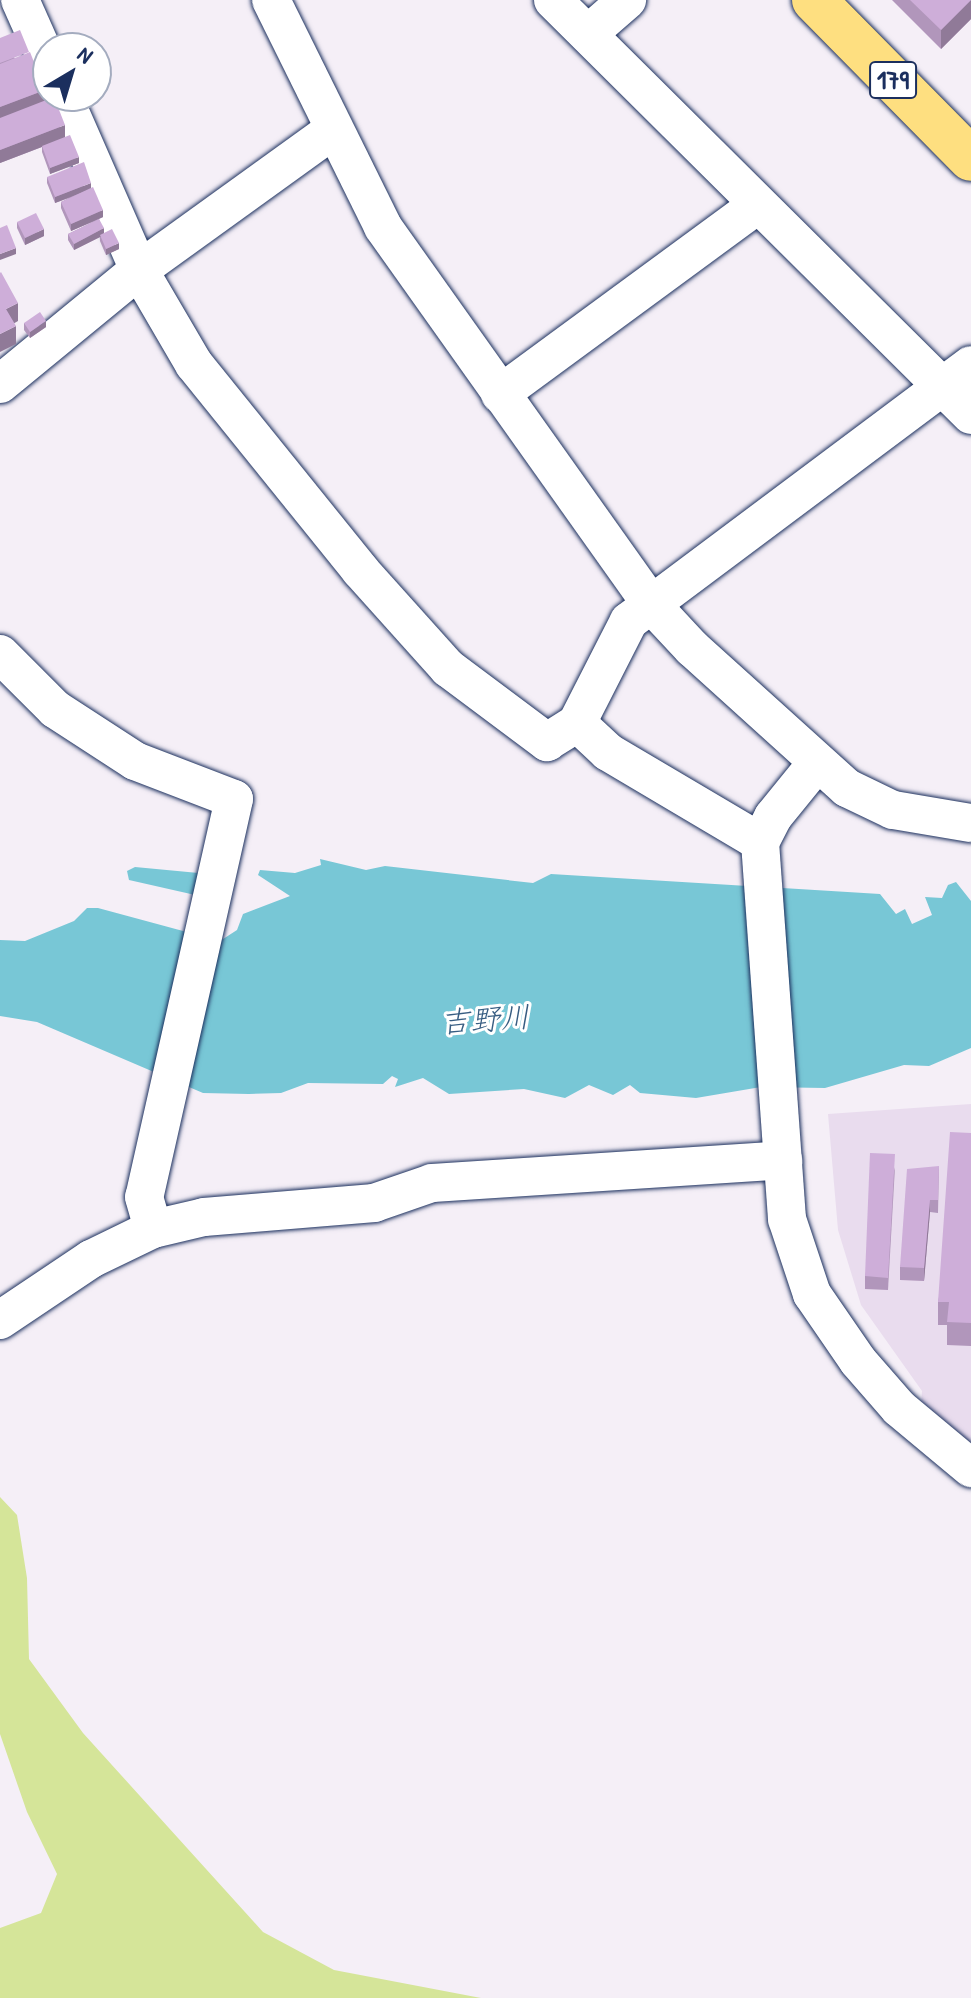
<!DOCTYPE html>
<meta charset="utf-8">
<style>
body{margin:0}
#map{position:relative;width:971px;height:1998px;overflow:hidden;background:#f5eff7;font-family:"Patrick Hand","Klee One",sans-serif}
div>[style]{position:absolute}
.built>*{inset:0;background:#e9dcee}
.green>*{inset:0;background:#d5e599}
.water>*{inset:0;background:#78c7d6}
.roads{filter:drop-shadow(0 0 2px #1b2f5e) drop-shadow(0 0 2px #1b2f5e)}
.minor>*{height:38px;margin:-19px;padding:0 19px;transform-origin:19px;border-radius:19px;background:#fff}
.trunk>*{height:44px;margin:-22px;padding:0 22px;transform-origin:22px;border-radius:22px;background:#fedf80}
.wall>*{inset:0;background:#b196bb}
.shaded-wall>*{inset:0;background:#907a98}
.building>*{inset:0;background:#ceaed9}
span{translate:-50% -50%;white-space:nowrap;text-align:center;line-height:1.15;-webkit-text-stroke:6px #fff;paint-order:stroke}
.shield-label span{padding:2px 6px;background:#fff;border:2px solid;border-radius:6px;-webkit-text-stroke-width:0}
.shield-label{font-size:26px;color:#1b2f5e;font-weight:700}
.water-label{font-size:30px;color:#375d82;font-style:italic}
.north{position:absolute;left:32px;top:32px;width:80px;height:80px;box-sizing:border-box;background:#fff;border:2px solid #a4acbf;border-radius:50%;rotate:38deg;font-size:22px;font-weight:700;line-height:32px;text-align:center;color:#1b2f5e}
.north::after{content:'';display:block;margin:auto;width:28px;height:36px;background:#1b2f5e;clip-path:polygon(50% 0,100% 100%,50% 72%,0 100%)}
</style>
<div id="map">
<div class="built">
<i style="clip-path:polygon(971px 1104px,971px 1447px,921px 1406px,922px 1391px,861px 1305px,838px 1230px,828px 1114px)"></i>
</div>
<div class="green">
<i style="clip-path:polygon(0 1497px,17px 1515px,27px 1578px,29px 1659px,83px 1733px,263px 1932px,334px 1970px,481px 1998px,0 1998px,0 1928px,41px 1913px,57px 1874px,27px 1812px,0 1734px)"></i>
</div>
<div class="water">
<i style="clip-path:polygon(320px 859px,366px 870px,385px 866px,533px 883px,551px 874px,880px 894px,896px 914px,905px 909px,912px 924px,932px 915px,925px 897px,942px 898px,948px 885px,956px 882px,971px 901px,971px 1048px,929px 1066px,904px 1065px,825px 1088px,761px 1087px,696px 1098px,640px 1093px,630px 1085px,613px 1095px,589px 1085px,565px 1098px,524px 1089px,449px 1094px,423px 1078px,395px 1087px,398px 1079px,392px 1076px,383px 1084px,308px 1083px,281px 1093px,249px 1094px,203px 1093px,37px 1022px,0 1016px,0 940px,25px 941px,74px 921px,87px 908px,98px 908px,220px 941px,237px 930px,243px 914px,290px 896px,258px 875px,260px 870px,295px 873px,321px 865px)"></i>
<i style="clip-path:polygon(135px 867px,209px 874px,204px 897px,129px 880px,127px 871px)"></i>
</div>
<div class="roads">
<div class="minor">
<i style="left:20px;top:0;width:69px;rotate:66deg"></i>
<i style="left:271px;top:0;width:253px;rotate:63.7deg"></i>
<i style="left:383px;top:227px;width:461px;rotate:54.6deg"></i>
<i style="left:650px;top:603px;width:62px;rotate:47deg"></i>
<i style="left:692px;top:648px;width:209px;rotate:42.1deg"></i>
<i style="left:847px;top:788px;width:51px;rotate:25.6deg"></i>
<i style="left:893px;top:810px;width:79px;rotate:9.5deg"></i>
<i style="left:553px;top:0;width:589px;rotate:44.79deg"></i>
<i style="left:588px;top:34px;width:52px;rotate:-41.1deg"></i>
<i style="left:63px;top:96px;width:190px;rotate:66.4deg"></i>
<i style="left:139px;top:270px;width:109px;rotate:59.7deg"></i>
<i style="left:194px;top:364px;width:265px;rotate:51.1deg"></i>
<i style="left:360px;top:570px;width:132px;rotate:48.1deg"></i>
<i style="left:448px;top:668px;width:124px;rotate:36.8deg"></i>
<i style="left:547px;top:742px;width:36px;rotate:-32deg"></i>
<i style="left:577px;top:723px;width:114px;rotate:-63deg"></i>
<i style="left:629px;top:621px;width:427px;rotate:-36.8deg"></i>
<i style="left:0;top:384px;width:180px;rotate:-39.4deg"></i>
<i style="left:139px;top:270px;width:238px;rotate:-35.8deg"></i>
<i style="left:500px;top:394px;width:318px;rotate:-36.3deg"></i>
<i style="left:0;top:654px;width:78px;rotate:45deg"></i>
<i style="left:55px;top:709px;width:95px;rotate:33deg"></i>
<i style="left:135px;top:761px;width:106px;rotate:21deg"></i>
<i style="left:234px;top:799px;width:408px;rotate:102.7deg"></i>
<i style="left:144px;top:1197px;width:33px;rotate:74deg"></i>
<i style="left:577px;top:723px;width:42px;rotate:43.1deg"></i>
<i style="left:608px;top:752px;width:177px;rotate:30.6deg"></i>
<i style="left:816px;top:764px;width:68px;rotate:129.1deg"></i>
<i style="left:773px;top:817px;width:28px;rotate:117deg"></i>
<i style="left:760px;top:842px;width:378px;rotate:85.9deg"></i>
<i style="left:787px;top:1219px;width:79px;rotate:71.6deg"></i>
<i style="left:812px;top:1294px;width:81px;rotate:55.5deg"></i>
<i style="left:858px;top:1361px;width:62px;rotate:48.9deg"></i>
<i style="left:899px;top:1408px;width:94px;rotate:39.8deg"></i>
<i style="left:0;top:1320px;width:110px;rotate:-33.8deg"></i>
<i style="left:91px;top:1259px;width:69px;rotate:-25.8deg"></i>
<i style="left:153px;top:1229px;width:52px;rotate:-13.2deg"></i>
<i style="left:204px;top:1217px;width:171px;rotate:-4.7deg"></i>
<i style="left:374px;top:1203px;width:61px;rotate:-19deg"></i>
<i style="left:432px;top:1183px;width:352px;rotate:-3.7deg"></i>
</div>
<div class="trunk">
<i style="left:814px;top:0;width:223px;rotate:45.4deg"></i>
</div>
</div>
<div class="wall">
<i style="clip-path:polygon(892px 0,971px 0,971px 19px,941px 49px)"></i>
<i style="clip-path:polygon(0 38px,45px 100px,79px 163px,50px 174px,42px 152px,42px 147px,0 163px)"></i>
<i style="clip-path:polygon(47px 177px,91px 188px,103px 217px,99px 219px,104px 233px,119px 249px,106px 255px,100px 241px,100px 237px,74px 250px,68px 240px,68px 234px,95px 221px,71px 231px,61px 208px,61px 202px,69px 198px,55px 203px,47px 183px)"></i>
<i style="clip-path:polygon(17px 222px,44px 236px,25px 245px,17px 228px)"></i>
<i style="clip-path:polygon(24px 323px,46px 327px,30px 338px,24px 330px)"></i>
<i style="clip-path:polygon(971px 1133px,971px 1346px,947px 1345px,947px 1325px,938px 1325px,938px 1302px)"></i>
<i style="clip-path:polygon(939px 1166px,938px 1213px,930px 1212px,924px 1281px,900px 1280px,900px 1267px)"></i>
<i style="clip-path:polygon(895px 1167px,888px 1290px,865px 1289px,865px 1276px)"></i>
</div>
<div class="shaded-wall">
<i style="clip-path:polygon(971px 0,971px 19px,941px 49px,941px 30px)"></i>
<i style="clip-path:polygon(45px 90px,45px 102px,0 120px,0 107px)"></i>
<i style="clip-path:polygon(65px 125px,65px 138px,0 163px,0 150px)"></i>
<i style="clip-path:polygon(79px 157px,79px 163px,50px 174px,50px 168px)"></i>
<i style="clip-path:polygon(91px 183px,91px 189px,55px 203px,55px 197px)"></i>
<i style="clip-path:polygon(103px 210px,103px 217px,71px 231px,71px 224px)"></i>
<i style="clip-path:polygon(104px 228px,104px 235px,74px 250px,74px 244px)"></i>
<i style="clip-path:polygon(44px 229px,44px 236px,25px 245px,25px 238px)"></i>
<i style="clip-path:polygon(119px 243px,119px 249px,106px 255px,106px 249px)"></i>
<i style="clip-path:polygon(16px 248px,16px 254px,0 260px,0 254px)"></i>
<i style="clip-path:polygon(18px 303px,18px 321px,6px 328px,6px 309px)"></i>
<i style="clip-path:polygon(46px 321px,46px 327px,30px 338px,30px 332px)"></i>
<i style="clip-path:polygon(16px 326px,16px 344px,0 352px,0 334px)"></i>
<i style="clip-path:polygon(930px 1200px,930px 1212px,924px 1281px,924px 1268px)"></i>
</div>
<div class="building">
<i style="clip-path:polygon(910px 0,971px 0,941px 30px)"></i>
<i style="clip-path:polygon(20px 30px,29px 52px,0 63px,0 38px)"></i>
<i style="clip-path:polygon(30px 52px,45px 90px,0 107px,0 64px)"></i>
<i style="clip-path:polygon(54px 97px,65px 125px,0 150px,0 118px)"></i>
<i style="clip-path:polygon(70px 135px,79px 157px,50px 168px,42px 146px)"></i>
<i style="clip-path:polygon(84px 162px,91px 183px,55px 197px,47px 177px)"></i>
<i style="clip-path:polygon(93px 187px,103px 210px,71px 224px,61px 202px)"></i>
<i style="clip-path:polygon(36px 213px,44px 229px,25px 238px,17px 222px)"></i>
<i style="clip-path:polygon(99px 219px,104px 228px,74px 244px,68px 234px)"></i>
<i style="clip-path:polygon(7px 225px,16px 248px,0 254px,0 228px)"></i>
<i style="clip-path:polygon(112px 229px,119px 243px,106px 249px,100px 235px)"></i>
<i style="clip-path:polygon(1px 272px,18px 303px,6px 309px,16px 326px,0 334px,0 273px)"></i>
<i style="clip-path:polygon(40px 312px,46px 321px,30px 332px,24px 323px)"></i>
<i style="clip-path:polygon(950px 1132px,971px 1133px,971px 1323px,947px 1322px,949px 1302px,938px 1302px)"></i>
<i style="clip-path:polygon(870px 1153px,895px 1154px,888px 1278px,865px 1276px)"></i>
<i style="clip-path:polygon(939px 1166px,938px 1200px,930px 1200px,924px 1268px,900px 1267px,907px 1169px)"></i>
</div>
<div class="shield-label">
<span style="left:893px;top:80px">179</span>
</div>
<div class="water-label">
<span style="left:485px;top:1019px;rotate:-4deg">吉野川</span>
</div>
<div class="north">N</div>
</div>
